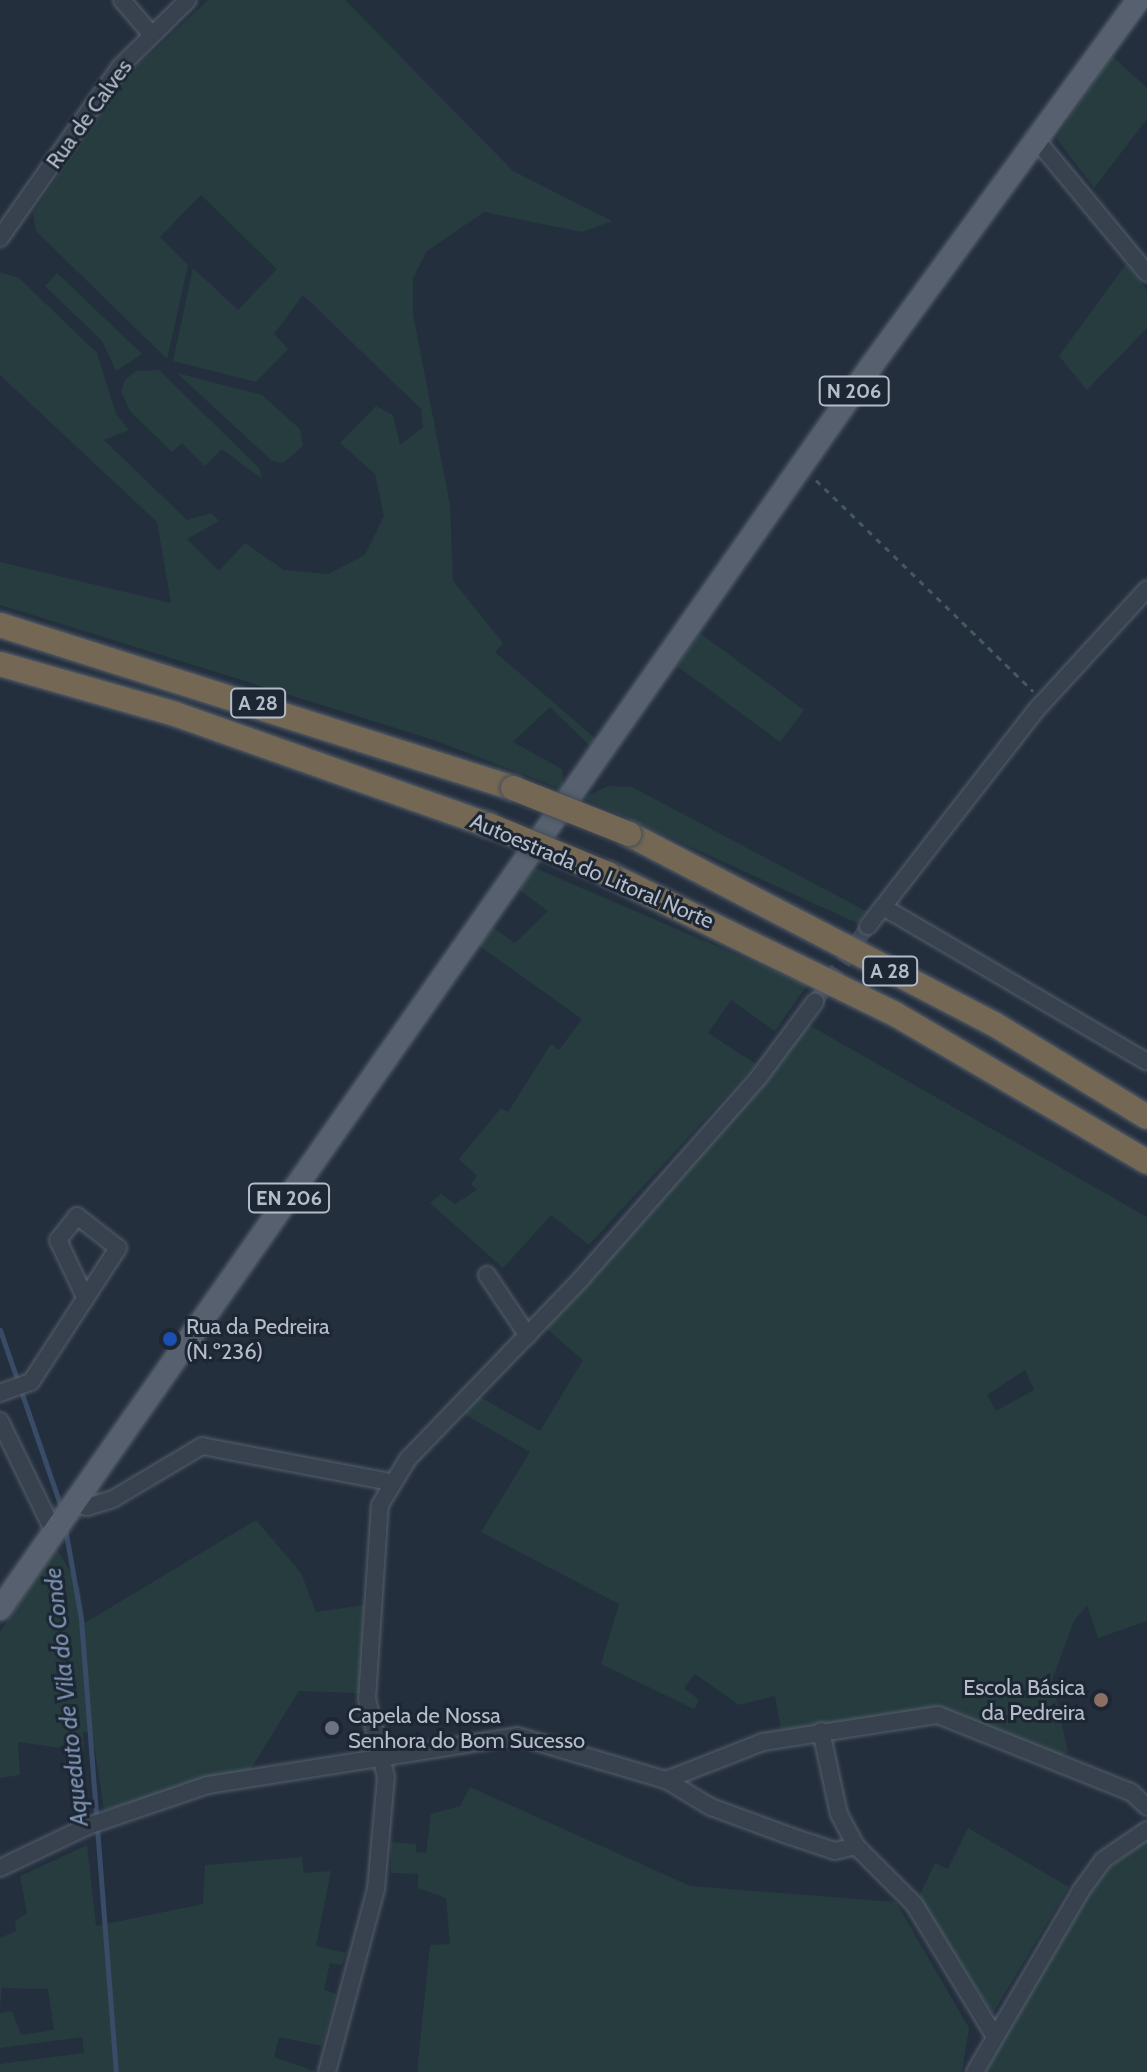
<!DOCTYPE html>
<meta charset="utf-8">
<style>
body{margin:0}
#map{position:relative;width:1147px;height:2072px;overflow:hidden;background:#242f3e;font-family:Cabin,sans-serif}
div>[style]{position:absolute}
.green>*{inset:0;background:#263c3f}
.stream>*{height:5px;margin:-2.5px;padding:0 2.5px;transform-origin:2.5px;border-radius:2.5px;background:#394c67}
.minor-tunnel>*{height:16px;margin-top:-8px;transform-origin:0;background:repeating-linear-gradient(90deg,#3a4453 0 16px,transparent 0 24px)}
.path>*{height:3px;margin-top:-1.5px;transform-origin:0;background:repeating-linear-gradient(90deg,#44595c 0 6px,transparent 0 12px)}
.roads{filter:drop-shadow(0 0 2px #565f6c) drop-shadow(0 0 2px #565f6c)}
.minor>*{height:16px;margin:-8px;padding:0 8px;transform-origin:8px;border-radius:8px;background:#38414e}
.major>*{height:22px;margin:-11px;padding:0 11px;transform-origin:11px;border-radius:11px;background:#56606e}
.highway>*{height:24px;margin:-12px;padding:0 12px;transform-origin:12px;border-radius:12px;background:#746855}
.bridges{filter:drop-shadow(0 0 2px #434c59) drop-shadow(0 0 2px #434c59)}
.highway-bridge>*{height:24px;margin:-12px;padding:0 12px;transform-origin:12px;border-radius:12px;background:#746855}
.dots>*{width:22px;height:22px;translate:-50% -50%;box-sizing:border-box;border:4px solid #1d2633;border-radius:50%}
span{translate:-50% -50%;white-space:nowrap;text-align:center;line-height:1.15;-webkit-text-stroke:6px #1d2633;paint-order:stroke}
.shield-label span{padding:2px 6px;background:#1d2633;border:2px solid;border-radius:6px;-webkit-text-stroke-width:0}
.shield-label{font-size:20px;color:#b4bcc9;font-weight:700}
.street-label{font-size:22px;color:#b4bcc9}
.poi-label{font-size:22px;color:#b4bcc9}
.left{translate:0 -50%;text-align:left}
.right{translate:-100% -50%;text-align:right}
.water-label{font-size:24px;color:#7c92b1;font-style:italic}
</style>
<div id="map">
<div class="green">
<i style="clip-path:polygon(208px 0,345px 0,513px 171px,612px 221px,582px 232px,484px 212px,427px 251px,413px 278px,413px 314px,450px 505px,453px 581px,503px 643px,495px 652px,597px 740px,592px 748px,550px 707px,513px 742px,562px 769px,564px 790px,431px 739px,0 605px,0 562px,171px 603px,157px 522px,0 375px,0 272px,19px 278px,97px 353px,116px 414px,129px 430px,104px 440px,187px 520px,211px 513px,219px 521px,187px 539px,219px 571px,245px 543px,284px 570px,328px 574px,365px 555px,384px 516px,375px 474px,340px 443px,376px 406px,393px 415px,400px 445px,423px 427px,421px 409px,303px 295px,274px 334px,288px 349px,256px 382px,173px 361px,193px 268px,238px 310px,277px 269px,201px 195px,160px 237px,188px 265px,167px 359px,36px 231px,33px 213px,121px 81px)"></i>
<i style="clip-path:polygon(1112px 56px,1147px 88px,1147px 119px,1094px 188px,1056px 138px)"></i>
<i style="clip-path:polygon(1126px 264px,1147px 290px,1147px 328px,1087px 390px,1059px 356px)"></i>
<i style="clip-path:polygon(57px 273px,142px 354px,116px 371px,102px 341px,45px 286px)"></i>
<i style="clip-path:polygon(159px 370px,260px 469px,262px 479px,222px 449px,205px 466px,182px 443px,172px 452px,130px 411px,121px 391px,125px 380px,136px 371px)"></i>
<i style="clip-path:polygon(177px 373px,262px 395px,300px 429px,303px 446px,283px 463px,272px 461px)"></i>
<i style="clip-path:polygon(700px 633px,804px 710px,780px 742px,677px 666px)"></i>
<i style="clip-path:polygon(608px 786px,632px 787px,866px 911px,857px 923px,583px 798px)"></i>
<i style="clip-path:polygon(535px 868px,807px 985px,775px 1031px,731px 1000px,708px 1033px,756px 1064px,589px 1245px,551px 1215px,503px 1268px,430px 1203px,441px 1194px,455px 1204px,477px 1190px,471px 1184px,477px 1176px,459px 1159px,501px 1108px,508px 1112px,551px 1044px,559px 1050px,582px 1019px,478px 945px,492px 927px,515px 943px,548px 911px,518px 889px)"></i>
<i style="clip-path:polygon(evenodd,809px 1025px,1147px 1217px,1147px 1621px,1098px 1638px,1087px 1605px,1074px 1621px,1052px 1680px,1068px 1752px,1056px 1758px,941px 1710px,781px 1731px,775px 1696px,739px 1705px,695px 1674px,684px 1688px,699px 1700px,694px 1709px,601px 1664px,619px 1604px,481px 1532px,530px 1452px,464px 1414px,480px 1397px,540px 1431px,583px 1360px,543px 1326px,809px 1025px,1025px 1370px,1034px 1390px,996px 1411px,987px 1395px,1025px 1370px)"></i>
<i style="clip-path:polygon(256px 1520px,301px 1573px,316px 1612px,364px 1605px,359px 1693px,299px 1691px,250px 1770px,104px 1810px,92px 1731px,83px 1733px,84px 1751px,18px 1742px,20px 1775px,0 1778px,0 1632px,55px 1546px,80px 1588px,85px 1623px)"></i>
<i style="clip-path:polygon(470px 1787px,690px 1886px,896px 1902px,969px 2028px,962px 2072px,417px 2072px,430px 1945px,450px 1944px,446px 1898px,418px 1888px,418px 1874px,391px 1873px,391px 1842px,416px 1844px,416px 1852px,426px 1853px,431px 1814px,460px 1806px)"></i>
<i style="clip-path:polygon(968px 1828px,1069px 1887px,993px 2013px,918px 1898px,935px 1863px,948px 1869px)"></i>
<i style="clip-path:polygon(1147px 1840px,1147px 2072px,985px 2072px,1082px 1901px,1106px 1870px)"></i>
<i style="clip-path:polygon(87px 1845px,96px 1926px,203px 1904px,205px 1865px,302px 1857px,304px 1873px,331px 1871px,316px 1946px,346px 1953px,342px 1965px,330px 1963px,324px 1990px,336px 1994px,322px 2046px,279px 2037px,274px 2057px,317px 2072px,0 2072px,0 2064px,84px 2053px,82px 2037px,0 2048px,0 2013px,12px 2011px,21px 2035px,54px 2030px,48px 1989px,2px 1988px,0 2006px,0 1938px,16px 1931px,15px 1921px,27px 1913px,20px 1876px)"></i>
</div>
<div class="stream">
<i style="left:0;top:1330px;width:190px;rotate:71deg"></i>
<i style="left:65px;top:1528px;width:92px;rotate:80deg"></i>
<i style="left:81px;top:1619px;width:454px;rotate:85.6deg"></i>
</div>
<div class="minor-tunnel">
<i style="left:815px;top:1002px;width:93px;rotate:-55.1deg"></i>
</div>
<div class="path">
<i style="left:816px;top:480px;width:303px;rotate:44.2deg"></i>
</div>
<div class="roads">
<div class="minor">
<i style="left:122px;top:0;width:46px;rotate:49.4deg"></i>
<i style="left:1034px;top:137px;width:177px;rotate:50.3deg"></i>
<i style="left:0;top:238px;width:209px;rotate:-54.9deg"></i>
<i style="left:120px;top:67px;width:95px;rotate:-44.6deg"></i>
<i style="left:883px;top:907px;width:306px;rotate:30.4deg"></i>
<i style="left:868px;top:926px;width:276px;rotate:-52.1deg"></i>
<i style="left:1038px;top:708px;width:161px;rotate:-47.5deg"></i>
<i style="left:487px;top:1275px;width:73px;rotate:56.1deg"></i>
<i style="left:0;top:1393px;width:33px;rotate:-20deg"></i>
<i style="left:31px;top:1382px;width:160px;rotate:-57deg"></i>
<i style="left:118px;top:1248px;width:52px;rotate:-142deg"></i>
<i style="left:77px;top:1216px;width:31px;rotate:128deg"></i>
<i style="left:58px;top:1240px;width:61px;rotate:64.7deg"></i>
<i style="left:0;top:1421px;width:121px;rotate:64.1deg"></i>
<i style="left:72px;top:1503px;width:16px;rotate:15deg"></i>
<i style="left:87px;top:1507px;width:27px;rotate:-17deg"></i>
<i style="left:113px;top:1499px;width:104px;rotate:-30.8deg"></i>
<i style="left:202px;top:1446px;width:191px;rotate:10.8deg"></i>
<i style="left:821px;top:1731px;width:85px;rotate:77.8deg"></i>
<i style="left:839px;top:1814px;width:36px;rotate:62deg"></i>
<i style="left:856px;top:1846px;width:82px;rotate:45deg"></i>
<i style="left:914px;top:1904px;width:153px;rotate:58.6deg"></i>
<i style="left:666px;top:1780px;width:52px;rotate:31deg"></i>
<i style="left:711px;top:1807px;width:84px;rotate:20.2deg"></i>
<i style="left:790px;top:1836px;width:47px;rotate:18.4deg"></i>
<i style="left:835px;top:1851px;width:22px;rotate:-13deg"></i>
<i style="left:0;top:1868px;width:98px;rotate:-25.5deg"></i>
<i style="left:88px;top:1826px;width:127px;rotate:-18.9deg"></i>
<i style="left:208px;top:1785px;width:313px;rotate:-9deg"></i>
<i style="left:517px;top:1736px;width:155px;rotate:16.5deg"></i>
<i style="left:666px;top:1780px;width:104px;rotate:-21.4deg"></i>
<i style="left:763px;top:1742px;width:177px;rotate:-8.8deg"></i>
<i style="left:938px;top:1715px;width:208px;rotate:21.8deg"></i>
<i style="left:1131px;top:1792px;width:22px;rotate:43deg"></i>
<i style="left:327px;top:2072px;width:189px;rotate:-75deg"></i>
<i style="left:376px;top:1889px;width:112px;rotate:-84.9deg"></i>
<i style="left:386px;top:1777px;width:80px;rotate:-103.7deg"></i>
<i style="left:367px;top:1699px;width:194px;rotate:-86.2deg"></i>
<i style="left:380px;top:1505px;width:54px;rotate:-58.7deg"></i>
<i style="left:408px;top:1459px;width:250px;rotate:-46.1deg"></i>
<i style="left:581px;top:1279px;width:269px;rotate:-48.6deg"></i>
<i style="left:759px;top:1077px;width:94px;rotate:-53.3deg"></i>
<i style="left:975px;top:2072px;width:208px;rotate:-59.7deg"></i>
<i style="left:1080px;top:1892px;width:39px;rotate:-54deg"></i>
<i style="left:1103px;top:1860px;width:53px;rotate:-34.3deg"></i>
</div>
<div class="major">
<i style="left:0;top:1609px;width:1519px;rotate:-54.97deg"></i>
<i style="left:872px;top:365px;width:452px;rotate:-53.9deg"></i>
</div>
<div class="highway">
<i style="left:0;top:625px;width:538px;rotate:17.63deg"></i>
<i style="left:0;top:664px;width:182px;rotate:15.9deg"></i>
<i style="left:175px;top:714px;width:333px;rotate:19.5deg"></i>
<i style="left:629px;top:834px;width:411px;rotate:27.5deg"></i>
<i style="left:994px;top:1024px;width:179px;rotate:31.3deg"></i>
<i style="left:608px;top:874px;width:319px;rotate:26deg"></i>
<i style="left:895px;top:1014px;width:292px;rotate:30.4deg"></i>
</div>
</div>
<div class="bridges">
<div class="highway-bridge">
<i style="left:513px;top:788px;width:125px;rotate:21.6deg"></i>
<i style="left:489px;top:825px;width:129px;rotate:22.4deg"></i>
</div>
</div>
<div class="dots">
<i style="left:170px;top:1339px;background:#1a4fb4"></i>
<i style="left:1101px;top:1700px;background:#8d6e63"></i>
<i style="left:332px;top:1728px;background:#6b7280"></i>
</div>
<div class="shield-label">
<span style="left:854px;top:391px">N 206</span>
<span style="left:258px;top:703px">A 28</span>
<span style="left:890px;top:971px">A 28</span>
<span style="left:289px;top:1198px">EN 206</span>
</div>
<div class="street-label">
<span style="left:89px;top:114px;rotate:-54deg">Rua de Calves</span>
<span style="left:592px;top:871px;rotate:23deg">Autoestrada do Litoral Norte</span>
</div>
<div class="poi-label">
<span class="left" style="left:186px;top:1339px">Rua da Pedreira<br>(N.º236)</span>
<span class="right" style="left:1085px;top:1700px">Escola Básica<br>da Pedreira</span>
<span class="left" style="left:348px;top:1728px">Capela de Nossa<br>Senhora do Bom Sucesso</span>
</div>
<div class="water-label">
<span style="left:66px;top:1697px;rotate:-96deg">Aqueduto de Vila do Conde</span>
</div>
</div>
